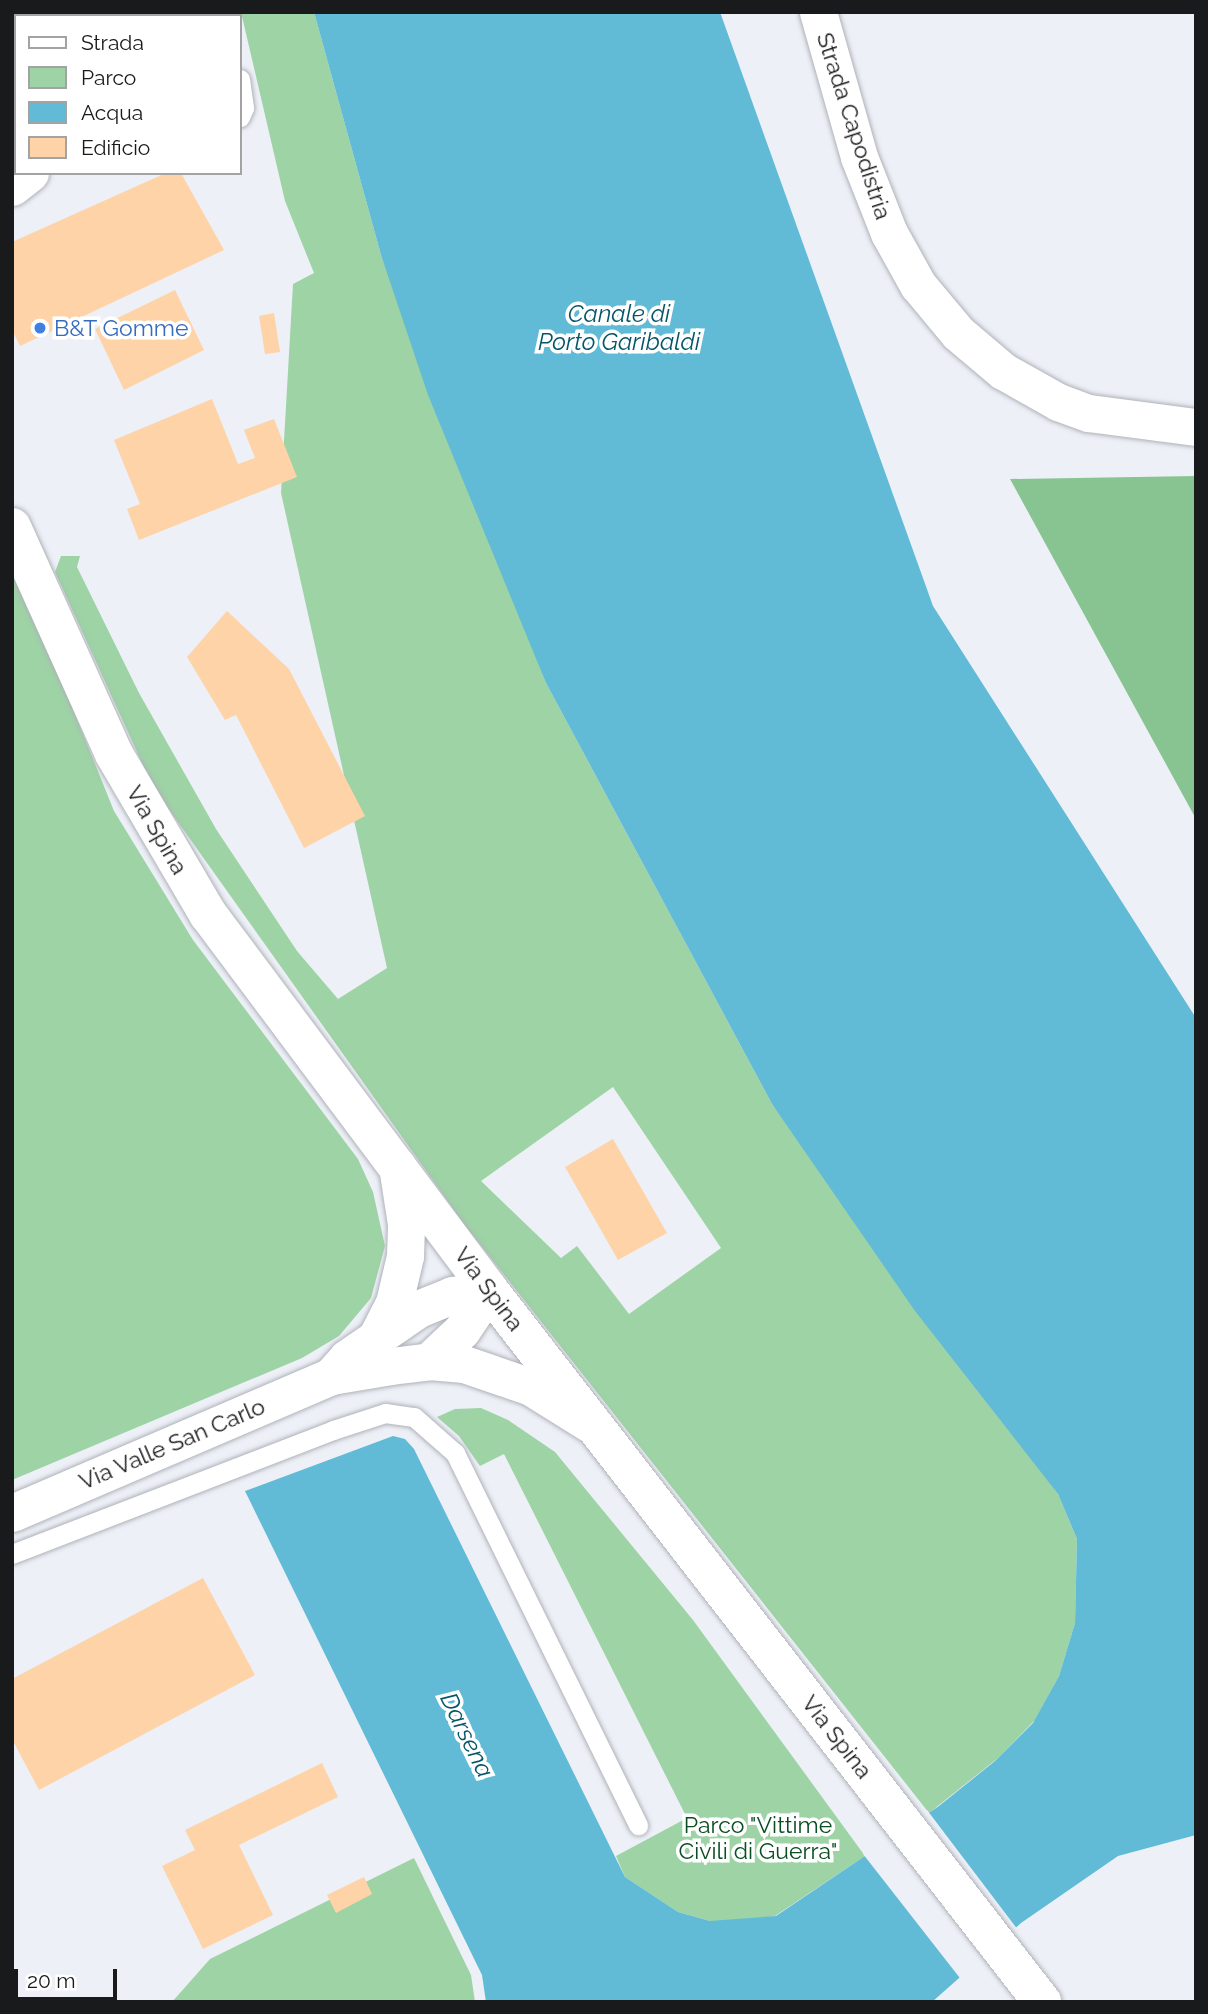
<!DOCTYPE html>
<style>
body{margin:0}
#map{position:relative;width:1208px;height:2014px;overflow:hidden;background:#edf0f7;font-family:Raleway,sans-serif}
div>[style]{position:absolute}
.green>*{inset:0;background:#9ed3a6}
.forest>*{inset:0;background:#88c492}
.water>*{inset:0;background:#61bbd6}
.pier>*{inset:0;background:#edf0f7}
.building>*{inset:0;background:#fed3a7}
.roads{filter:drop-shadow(0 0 2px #afb2b8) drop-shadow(0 0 2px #afb2b8)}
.lane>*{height:19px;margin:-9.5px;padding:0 9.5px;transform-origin:9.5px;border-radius:9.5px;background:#fff}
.street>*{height:37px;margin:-18.5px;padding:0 18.5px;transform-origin:18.5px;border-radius:18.5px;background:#fff}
.secondary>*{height:38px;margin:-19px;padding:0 19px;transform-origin:19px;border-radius:19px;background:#fff}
.dots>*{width:19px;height:19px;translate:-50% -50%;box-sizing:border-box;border:4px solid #fff;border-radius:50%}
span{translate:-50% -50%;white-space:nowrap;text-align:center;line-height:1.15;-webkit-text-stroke:7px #fff;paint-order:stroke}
.street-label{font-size:23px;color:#191a1c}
.shop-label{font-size:23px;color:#366cbe}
.left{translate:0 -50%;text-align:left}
.park-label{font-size:23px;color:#094e20}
.water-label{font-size:24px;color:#045668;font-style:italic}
.frame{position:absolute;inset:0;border:14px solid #191a1c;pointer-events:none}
.legend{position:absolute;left:14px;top:14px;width:228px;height:161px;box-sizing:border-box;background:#fff;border:2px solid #a3a3a4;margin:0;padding:9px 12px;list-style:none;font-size:21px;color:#191a1c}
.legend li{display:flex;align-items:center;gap:14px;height:35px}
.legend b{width:35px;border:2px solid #a3a3a4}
.scale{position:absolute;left:14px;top:1969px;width:103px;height:32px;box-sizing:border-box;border:4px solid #191a1c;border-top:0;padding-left:9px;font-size:21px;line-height:24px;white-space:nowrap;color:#191a1c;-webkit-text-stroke:5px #fff;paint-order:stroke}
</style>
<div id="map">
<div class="green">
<i style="clip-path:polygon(evenodd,241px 12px,314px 12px,381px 255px,546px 683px,772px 1104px,1058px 1494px,1077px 1539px,1075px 1623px,1059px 1676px,1035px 1720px,998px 1758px,929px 1813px,464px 1224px,153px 787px,55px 572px,61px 556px,80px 556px,77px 567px,139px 693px,216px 829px,297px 951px,338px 999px,387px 968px,281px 493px,293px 284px,314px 273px,285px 201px,241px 12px,613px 1087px,721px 1248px,629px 1314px,577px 1246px,561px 1258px,481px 1181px,613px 1087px)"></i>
<i style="clip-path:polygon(12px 558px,114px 811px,193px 940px,358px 1159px,373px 1192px,385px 1246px,371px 1298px,339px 1336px,302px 1358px,12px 1480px)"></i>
<i style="clip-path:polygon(481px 1408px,508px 1420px,555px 1452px,693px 1620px,865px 1856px,775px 1916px,741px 1922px,710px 1921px,678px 1912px,625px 1877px,616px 1856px,687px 1818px,504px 1454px,480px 1466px,459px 1436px,437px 1417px,455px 1409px)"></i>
<i style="clip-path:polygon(414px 1858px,471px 1975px,475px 2002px,172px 2002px,210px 1959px)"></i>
</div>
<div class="forest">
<i style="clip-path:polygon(1196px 476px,1196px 819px,1010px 479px)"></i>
</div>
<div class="water">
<i style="clip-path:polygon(314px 12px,720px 12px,933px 606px,1196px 1018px,1196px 1835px,1118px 1856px,1021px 1923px,932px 2002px,486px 2002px,482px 1975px,245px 1491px,393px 1436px,405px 1439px,414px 1449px,625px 1877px,678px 1912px,710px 1921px,776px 1916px,939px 1806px,995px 1761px,1033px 1723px,1059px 1676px,1075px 1623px,1077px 1539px,1058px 1494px,915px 1311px,772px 1104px,546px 683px,428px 395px,381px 255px)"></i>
</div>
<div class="pier">
<i style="clip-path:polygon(927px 1810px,1018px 1930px,963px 1982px,863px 1854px)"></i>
</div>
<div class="building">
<i style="clip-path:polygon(143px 12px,194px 12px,195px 16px,144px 16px)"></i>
<i style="clip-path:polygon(166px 173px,181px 173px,224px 250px,20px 346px,12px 330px,12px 242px)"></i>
<i style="clip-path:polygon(175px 290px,204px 350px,124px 390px,95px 329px)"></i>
<i style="clip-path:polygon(274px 313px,280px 352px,265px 354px,259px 316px)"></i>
<i style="clip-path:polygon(212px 399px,238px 464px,255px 458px,244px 430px,274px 419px,297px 477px,139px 540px,127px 509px,140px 504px,114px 440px)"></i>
<i style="clip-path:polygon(227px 611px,289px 669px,365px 816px,304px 848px,236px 715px,225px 720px,187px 657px)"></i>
<i style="clip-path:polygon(613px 1139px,667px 1233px,618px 1260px,565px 1167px)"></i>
<i style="clip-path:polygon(203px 1578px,255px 1675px,39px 1790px,12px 1739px,12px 1679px)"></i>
<i style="clip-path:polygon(322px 1763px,338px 1797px,239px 1845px,273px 1915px,203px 1949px,162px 1866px,195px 1850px,185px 1830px)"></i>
<i style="clip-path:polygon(364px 1877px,372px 1894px,336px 1913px,327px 1895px)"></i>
</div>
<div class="roads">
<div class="lane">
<i style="left:227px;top:12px;width:4px;rotate:76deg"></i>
<i style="left:240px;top:79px;width:29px;rotate:82deg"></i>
<i style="left:244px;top:108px;width:10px;rotate:114deg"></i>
<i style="left:12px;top:1554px;width:344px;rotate:-21.1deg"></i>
<i style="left:333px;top:1430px;width:55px;rotate:-18.1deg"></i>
<i style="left:385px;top:1413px;width:29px;rotate:8deg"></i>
<i style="left:414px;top:1417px;width:55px;rotate:41.3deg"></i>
<i style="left:455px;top:1453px;width:415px;rotate:63.8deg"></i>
</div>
<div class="street">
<i style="left:73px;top:12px;width:4px;rotate:76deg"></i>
<i style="left:818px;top:12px;width:151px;rotate:74.2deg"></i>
<i style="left:859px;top:157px;width:82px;rotate:68.5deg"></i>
<i style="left:889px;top:233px;width:60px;rotate:60.9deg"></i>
<i style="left:918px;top:285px;width:62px;rotate:50.2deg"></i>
<i style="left:958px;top:333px;width:59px;rotate:40.2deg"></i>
<i style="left:1003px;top:371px;width:63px;rotate:29.4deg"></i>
<i style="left:1058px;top:402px;width:33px;rotate:20deg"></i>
<i style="left:1089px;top:413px;width:108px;rotate:7.5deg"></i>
<i style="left:12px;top:187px;width:23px;rotate:-38deg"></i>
<i style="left:378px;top:1334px;width:35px;rotate:-63deg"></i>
<i style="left:394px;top:1303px;width:48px;rotate:-76.8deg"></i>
<i style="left:405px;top:1256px;width:32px;rotate:-88deg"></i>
<i style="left:406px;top:1224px;width:59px;rotate:-98.8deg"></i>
<i style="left:429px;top:1361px;width:45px;rotate:-43.2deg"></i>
<i style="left:462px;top:1330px;width:48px;rotate:-56deg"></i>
<i style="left:331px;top:1376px;width:24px;rotate:-48deg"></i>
<i style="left:347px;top:1358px;width:86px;rotate:-34.6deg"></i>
<i style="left:418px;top:1309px;width:37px;rotate:-22deg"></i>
<i style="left:452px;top:1295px;width:37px;rotate:-8deg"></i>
<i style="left:12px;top:1513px;width:347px;rotate:-23.2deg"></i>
<i style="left:331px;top:1376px;width:61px;rotate:-9.5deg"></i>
<i style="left:391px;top:1366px;width:38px;rotate:-7deg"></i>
<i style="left:429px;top:1361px;width:35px;rotate:5deg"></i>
<i style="left:464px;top:1364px;width:71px;rotate:18.9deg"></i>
<i style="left:531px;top:1387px;width:70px;rotate:32.1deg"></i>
</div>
<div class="secondary">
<i style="left:12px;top:527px;width:249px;rotate:65.8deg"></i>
<i style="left:114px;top:754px;width:186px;rotate:59.6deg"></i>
<i style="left:208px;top:914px;width:469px;rotate:53.2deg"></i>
<i style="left:489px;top:1290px;width:902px;rotate:52.16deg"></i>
</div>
</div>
<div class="dots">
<i style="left:40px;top:328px;background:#3f7fe0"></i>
</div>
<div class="street-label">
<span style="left:854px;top:126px;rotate:72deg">Strada Capodistria</span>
<span style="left:157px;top:830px;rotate:60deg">Via Spina</span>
<span style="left:489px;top:1289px;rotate:53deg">Via Spina</span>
<span style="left:172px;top:1444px;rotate:-23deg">Via Valle San Carlo</span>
<span style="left:837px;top:1737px;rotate:52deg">Via Spina</span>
</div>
<div class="shop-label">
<span class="left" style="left:54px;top:328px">B&amp;T Gomme</span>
</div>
<div class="park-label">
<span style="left:758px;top:1838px">Parco "Vittime<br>Civili di Guerra"</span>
</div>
<div class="water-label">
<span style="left:619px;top:328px">Canale di<br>Porto Garibaldi</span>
<span style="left:467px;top:1735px;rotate:64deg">Darsena</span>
</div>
<div class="frame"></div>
<ul class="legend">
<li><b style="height:9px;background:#fff"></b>Strada</li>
<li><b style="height:19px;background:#9ed3a6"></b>Parco</li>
<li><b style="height:19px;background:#61bbd6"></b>Acqua</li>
<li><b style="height:19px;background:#fed3a7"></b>Edificio</li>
</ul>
<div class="scale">20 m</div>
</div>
